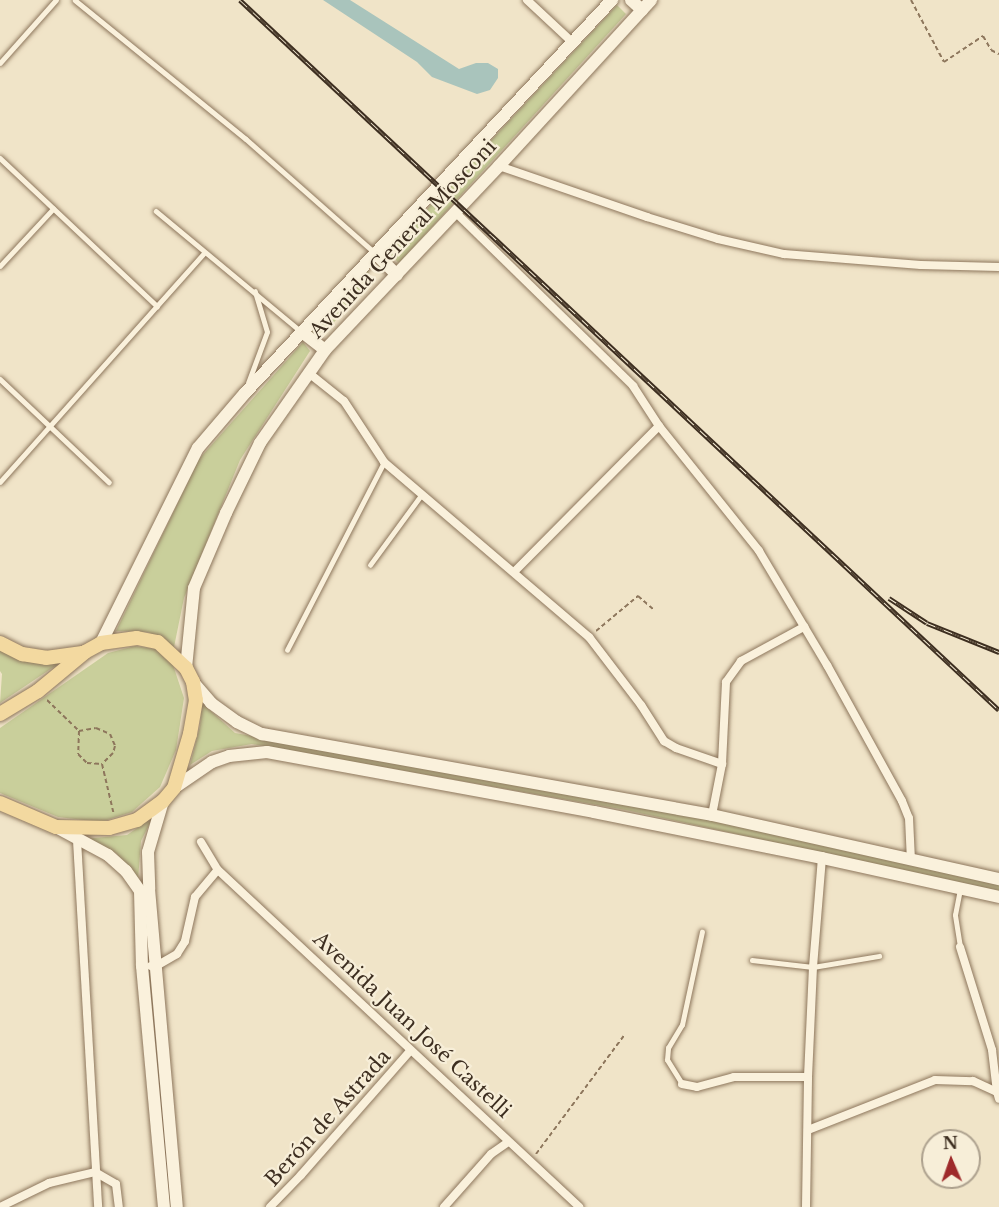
<!DOCTYPE html>
<meta charset="utf-8">
<style>
body{margin:0}
#map{position:relative;width:999px;height:1207px;overflow:hidden;background:#f0e4c8;font-family:"Libre Baskerville",serif}
div>[style]{position:absolute}
.green>*{inset:0;background:#c9cf9b}
.water>*{inset:0;background:#a9c4bc}
.path>*{height:2px;margin-top:-1px;transform-origin:0;background:repeating-linear-gradient(90deg,#8d765c 0 4.5px,transparent 0 7.5px)}
.roads{filter:drop-shadow(0 0 2px #8d765c) drop-shadow(0 0 2px #8d765c)}
.lane>*{height:4.5px;margin:-2.25px;padding:0 2.25px;transform-origin:2.25px;border-radius:2.25px;background:#faf1dc}
.street>*{height:8px;margin:-4px;padding:0 4px;transform-origin:4px;border-radius:4px;background:#faf1dc}
.secondary>*{height:12px;margin:-6px;padding:0 6px;transform-origin:6px;border-radius:6px;background:#faf1dc}
.primary>*{height:14px;margin:-7px;padding:0 7px;transform-origin:7px;border-radius:7px;background:#f3d9a0}
.rail>*{height:5px;margin-top:-2.5px;transform-origin:0;background:repeating-linear-gradient(90deg,#f7eed8 0 9px,#3d2e20 0 18px);box-sizing:border-box;border-block:2px solid #3d2e20}
span{translate:-50% -50%;white-space:nowrap;text-align:center;line-height:1.15;-webkit-text-stroke:4.5px #f7eed8;paint-order:stroke}
.street-label{font-size:20px;color:#3d2e20}
.north{position:absolute;left:921px;top:1129px;width:60px;height:60px;box-sizing:border-box;background:#f7eed8;border:2px solid #ada18e;border-radius:50%;rotate:358deg;font-size:16px;font-weight:700;line-height:24px;text-align:center;color:#3d2e20}
.north::after{content:'';display:block;margin:auto;width:21px;height:27px;background:#9e2a2b;clip-path:polygon(50% 0,100% 100%,50% 72%,0 100%)}
</style>
<div id="map">
<div class="green">
<i style="clip-path:polygon(617px 5px,626px 14px,399px 263px,387px 252px)"></i>
<i style="clip-path:polygon(368px 268px,369px 281px,324px 334px,311px 334px,310px 330px)"></i>
<i style="clip-path:polygon(303px 342px,310px 351px,240px 460px,184px 598px,174px 647px,148px 632px,116px 631px,199px 459px)"></i>
<i style="clip-path:polygon(135px 646px,155px 649px,173px 665px,184px 698px,176px 750px,160px 787px,132px 812px,101px 822px,58px 817px,0 793px,0 728px,108px 653px)"></i>
<i style="clip-path:polygon(0 647px,25px 660px,58px 664px,0 703px,2px 674px,0 671px)"></i>
<i style="clip-path:polygon(202px 703px,235px 733px,626px 801px,999px 884px,999px 891px,626px 810px,252px 744px,212px 751px,190px 765px,200px 726px)"></i>
<i style="clip-path:polygon(153px 817px,141px 841px,138px 880px,116px 853px,83px 839px,127px 835px)"></i>
</div>
<div class="water">
<i style="clip-path:polygon(323px 0,350px 0,459px 69px,476px 63px,488px 63px,498px 69px,498px 78px,490px 90px,477px 94px,432px 77px,417px 62px)"></i>
</div>
<div class="path">
<i style="left:911px;top:0;width:70px;rotate:62deg"></i>
<i style="left:944px;top:62px;width:47px;rotate:-33.7deg"></i>
<i style="left:983px;top:36px;width:16px;rotate:60deg"></i>
<i style="left:991px;top:50px;width:9px;rotate:27deg"></i>
<i style="left:596px;top:631px;width:55px;rotate:-39.8deg"></i>
<i style="left:638px;top:596px;width:21px;rotate:41deg"></i>
<i style="left:47px;top:700px;width:45px;rotate:44.1deg"></i>
<i style="left:79px;top:731px;width:23px;rotate:92deg"></i>
<i style="left:78px;top:754px;width:13px;rotate:45deg"></i>
<i style="left:87px;top:763px;width:15px;rotate:4deg"></i>
<i style="left:102px;top:764px;width:52px;rotate:76.8deg"></i>
<i style="left:79px;top:731px;width:17px;rotate:-10deg"></i>
<i style="left:96px;top:728px;width:15px;rotate:23deg"></i>
<i style="left:110px;top:734px;width:13px;rotate:67deg"></i>
<i style="left:115px;top:746px;width:7px;rotate:106deg"></i>
<i style="left:113px;top:753px;width:16px;rotate:135deg"></i>
<i style="left:536px;top:1154px;width:149px;rotate:-53.4deg"></i>
</div>
<div class="roads">
<div class="lane">
<i style="left:75px;top:0;width:220px;rotate:39.1deg"></i>
<i style="left:246px;top:139px;width:169px;rotate:41.4deg"></i>
<i style="left:0;top:63px;width:84px;rotate:-48.4deg"></i>
<i style="left:0;top:158px;width:216px;rotate:43.3deg"></i>
<i style="left:156px;top:211px;width:190px;rotate:39.7deg"></i>
<i style="left:0;top:266px;width:78px;rotate:-47.1deg"></i>
<i style="left:0;top:379px;width:150px;rotate:43.4deg"></i>
<i style="left:248px;top:383px;width:54px;rotate:-69.6deg"></i>
<i style="left:267px;top:332px;width:42px;rotate:-106.7deg"></i>
<i style="left:0;top:482px;width:307px;rotate:-48.3deg"></i>
<i style="left:370px;top:565px;width:88px;rotate:-53.8deg"></i>
<i style="left:287px;top:650px;width:212px;rotate:-62.7deg"></i>
<i style="left:960px;top:947px;width:32px;rotate:-99deg"></i>
<i style="left:955px;top:915px;width:26px;rotate:-79deg"></i>
<i style="left:752px;top:960px;width:61px;rotate:6.5deg"></i>
<i style="left:813px;top:967px;width:67px;rotate:-9.5deg"></i>
<i style="left:682px;top:1084px;width:28px;rotate:-122deg"></i>
<i style="left:667px;top:1060px;width:12px;rotate:-85deg"></i>
<i style="left:668px;top:1048px;width:27px;rotate:-59deg"></i>
<i style="left:682px;top:1025px;width:95px;rotate:-77.9deg"></i>
</div>
<div class="street">
<i style="left:527px;top:0;width:62px;rotate:43deg"></i>
<i style="left:499px;top:166px;width:157px;rotate:19deg"></i>
<i style="left:647px;top:217px;width:74px;rotate:17.2deg"></i>
<i style="left:718px;top:239px;width:68px;rotate:12.8deg"></i>
<i style="left:784px;top:254px;width:137px;rotate:4.6deg"></i>
<i style="left:921px;top:265px;width:78px;rotate:1.5deg"></i>
<i style="left:455px;top:212px;width:249px;rotate:44.3deg"></i>
<i style="left:633px;top:386px;width:48px;rotate:57deg"></i>
<i style="left:659px;top:426px;width:160px;rotate:51.3deg"></i>
<i style="left:759px;top:551px;width:133px;rotate:59.2deg"></i>
<i style="left:827px;top:665px;width:155px;rotate:61.1deg"></i>
<i style="left:902px;top:801px;width:18px;rotate:68deg"></i>
<i style="left:909px;top:818px;width:42px;rotate:87.3deg"></i>
<i style="left:310px;top:374px;width:43px;rotate:38.5deg"></i>
<i style="left:344px;top:401px;width:73px;rotate:56.7deg"></i>
<i style="left:384px;top:462px;width:270px;rotate:40.5deg"></i>
<i style="left:589px;top:637px;width:86px;rotate:52.6deg"></i>
<i style="left:641px;top:705px;width:43px;rotate:57.4deg"></i>
<i style="left:664px;top:741px;width:14px;rotate:30deg"></i>
<i style="left:676px;top:748px;width:49px;rotate:19.2deg"></i>
<i style="left:514px;top:572px;width:206px;rotate:-45.2deg"></i>
<i style="left:712px;top:815px;width:52px;rotate:-78.9deg"></i>
<i style="left:722px;top:764px;width:82px;rotate:-87.2deg"></i>
<i style="left:726px;top:682px;width:26px;rotate:-54deg"></i>
<i style="left:741px;top:661px;width:72px;rotate:-28.4deg"></i>
<i style="left:77px;top:840px;width:368px;rotate:86.7deg"></i>
<i style="left:201px;top:842px;width:33px;rotate:59deg"></i>
<i style="left:218px;top:870px;width:494px;rotate:43deg"></i>
<i style="left:960px;top:947px;width:108px;rotate:72.7deg"></i>
<i style="left:992px;top:1050px;width:42px;rotate:83.2deg"></i>
<i style="left:151px;top:966px;width:7px;rotate:-8deg"></i>
<i style="left:158px;top:965px;width:22px;rotate:-30deg"></i>
<i style="left:177px;top:954px;width:15px;rotate:-58deg"></i>
<i style="left:185px;top:941px;width:45px;rotate:-77.2deg"></i>
<i style="left:195px;top:897px;width:35px;rotate:-50deg"></i>
<i style="left:682px;top:1084px;width:15px;rotate:11deg"></i>
<i style="left:697px;top:1087px;width:38px;rotate:-15deg"></i>
<i style="left:734px;top:1077px;width:74px"></i>
<i style="left:808px;top:1130px;width:136px;rotate:-21.5deg"></i>
<i style="left:935px;top:1080px;width:38px;rotate:2deg"></i>
<i style="left:973px;top:1081px;width:26px;rotate:25deg"></i>
<i style="left:997px;top:1092px;width:7px;rotate:74deg"></i>
<i style="left:0;top:1207px;width:55px;rotate:-26.1deg"></i>
<i style="left:49px;top:1183px;width:47px;rotate:-13.4deg"></i>
<i style="left:95px;top:1172px;width:24px;rotate:30deg"></i>
<i style="left:116px;top:1184px;width:23px;rotate:83deg"></i>
<i style="left:270px;top:1207px;width:45px;rotate:-45.9deg"></i>
<i style="left:301px;top:1175px;width:165px;rotate:-48.7deg"></i>
<i style="left:444px;top:1207px;width:71px;rotate:-48.4deg"></i>
<i style="left:491px;top:1154px;width:21px;rotate:-35deg"></i>
<i style="left:806px;top:1207px;width:130px;rotate:-89.1deg"></i>
<i style="left:808px;top:1077px;width:110px;rotate:-87.4deg"></i>
<i style="left:813px;top:967px;width:109px;rotate:-85.3deg"></i>
</div>
<div class="secondary">
<i style="left:631px;top:0;width:15px;rotate:42deg"></i>
<i style="left:375px;top:253px;width:31px;rotate:45deg"></i>
<i style="left:302px;top:332px;width:29px;rotate:38deg"></i>
<i style="left:101px;top:643px;width:218px;rotate:-63.6deg"></i>
<i style="left:198px;top:448px;width:72px;rotate:-49.5deg"></i>
<i style="left:245px;top:393px;width:538px;rotate:-46.96deg"></i>
<i style="left:186px;top:668px;width:80px;rotate:-84.3deg"></i>
<i style="left:194px;top:588px;width:82px;rotate:-66.9deg"></i>
<i style="left:226px;top:513px;width:78px;rotate:-64.1deg"></i>
<i style="left:260px;top:443px;width:113px;rotate:-55deg"></i>
<i style="left:325px;top:350px;width:253px;rotate:-46.6deg"></i>
<i style="left:499px;top:166px;width:225px;rotate:-47.5deg"></i>
<i style="left:193px;top:682px;width:28px;rotate:49deg"></i>
<i style="left:211px;top:703px;width:32px;rotate:36deg"></i>
<i style="left:237px;top:722px;width:28px;rotate:26deg"></i>
<i style="left:262px;top:734px;width:457px;rotate:10.2deg"></i>
<i style="left:712px;top:815px;width:294px;rotate:12.6deg"></i>
<i style="left:174px;top:788px;width:46px;rotate:-34.4deg"></i>
<i style="left:212px;top:762px;width:18px;rotate:-19deg"></i>
<i style="left:229px;top:756px;width:38px;rotate:-6deg"></i>
<i style="left:267px;top:752px;width:332px;rotate:10.4deg"></i>
<i style="left:594px;top:812px;width:233px;rotate:11.4deg"></i>
<i style="left:822px;top:858px;width:181px;rotate:12.4deg"></i>
<i style="left:163px;top:801px;width:53px;rotate:106.4deg"></i>
<i style="left:148px;top:852px;width:37px;rotate:88deg"></i>
<i style="left:149px;top:889px;width:319px;rotate:85deg"></i>
<i style="left:56px;top:827px;width:59px;rotate:28.3deg"></i>
<i style="left:108px;top:855px;width:24px;rotate:42deg"></i>
<i style="left:126px;top:871px;width:24px;rotate:55deg"></i>
<i style="left:140px;top:891px;width:75px;rotate:88.5deg"></i>
<i style="left:142px;top:966px;width:242px;rotate:84.8deg"></i>
</div>
<div class="primary">
<i style="left:0;top:643px;width:25px;rotate:27deg"></i>
<i style="left:22px;top:654px;width:24px;rotate:9deg"></i>
<i style="left:46px;top:658px;width:35px;rotate:-8deg"></i>
<i style="left:0;top:714px;width:44px;rotate:-31.2deg"></i>
<i style="left:38px;top:691px;width:61px;rotate:-39.7deg"></i>
<i style="left:85px;top:652px;width:18px;rotate:-29deg"></i>
<i style="left:101px;top:643px;width:36px;rotate:-8deg"></i>
<i style="left:137px;top:638px;width:21px;rotate:11deg"></i>
<i style="left:158px;top:642px;width:38px;rotate:43deg"></i>
<i style="left:186px;top:668px;width:16px;rotate:63deg"></i>
<i style="left:193px;top:682px;width:18px;rotate:81deg"></i>
<i style="left:196px;top:700px;width:35px;rotate:100deg"></i>
<i style="left:190px;top:734px;width:56px;rotate:106.5deg"></i>
<i style="left:174px;top:788px;width:17px;rotate:130deg"></i>
<i style="left:163px;top:801px;width:32px;rotate:144deg"></i>
<i style="left:137px;top:820px;width:29px;rotate:164deg"></i>
<i style="left:109px;top:828px;width:53px;rotate:-178.9deg"></i>
<i style="left:56px;top:827px;width:61px;rotate:-156.8deg"></i>
</div>
</div>
<div class="rail">
<i style="left:240px;top:0;width:1039px;rotate:43.09deg"></i>
<i style="left:889px;top:598px;width:45px;rotate:33.3deg"></i>
<i style="left:927px;top:623px;width:78px;rotate:21.9deg"></i>
</div>
<div class="street-label">
<span style="left:403px;top:239px;rotate:-47deg">Avenida General Mosconi</span>
<span style="left:412px;top:1025px;rotate:43deg">Avenida Juan José Castelli</span>
<span style="left:328px;top:1118px;rotate:-48deg">Berón de Astrada</span>
</div>
<div class="north">N</div>
</div>
